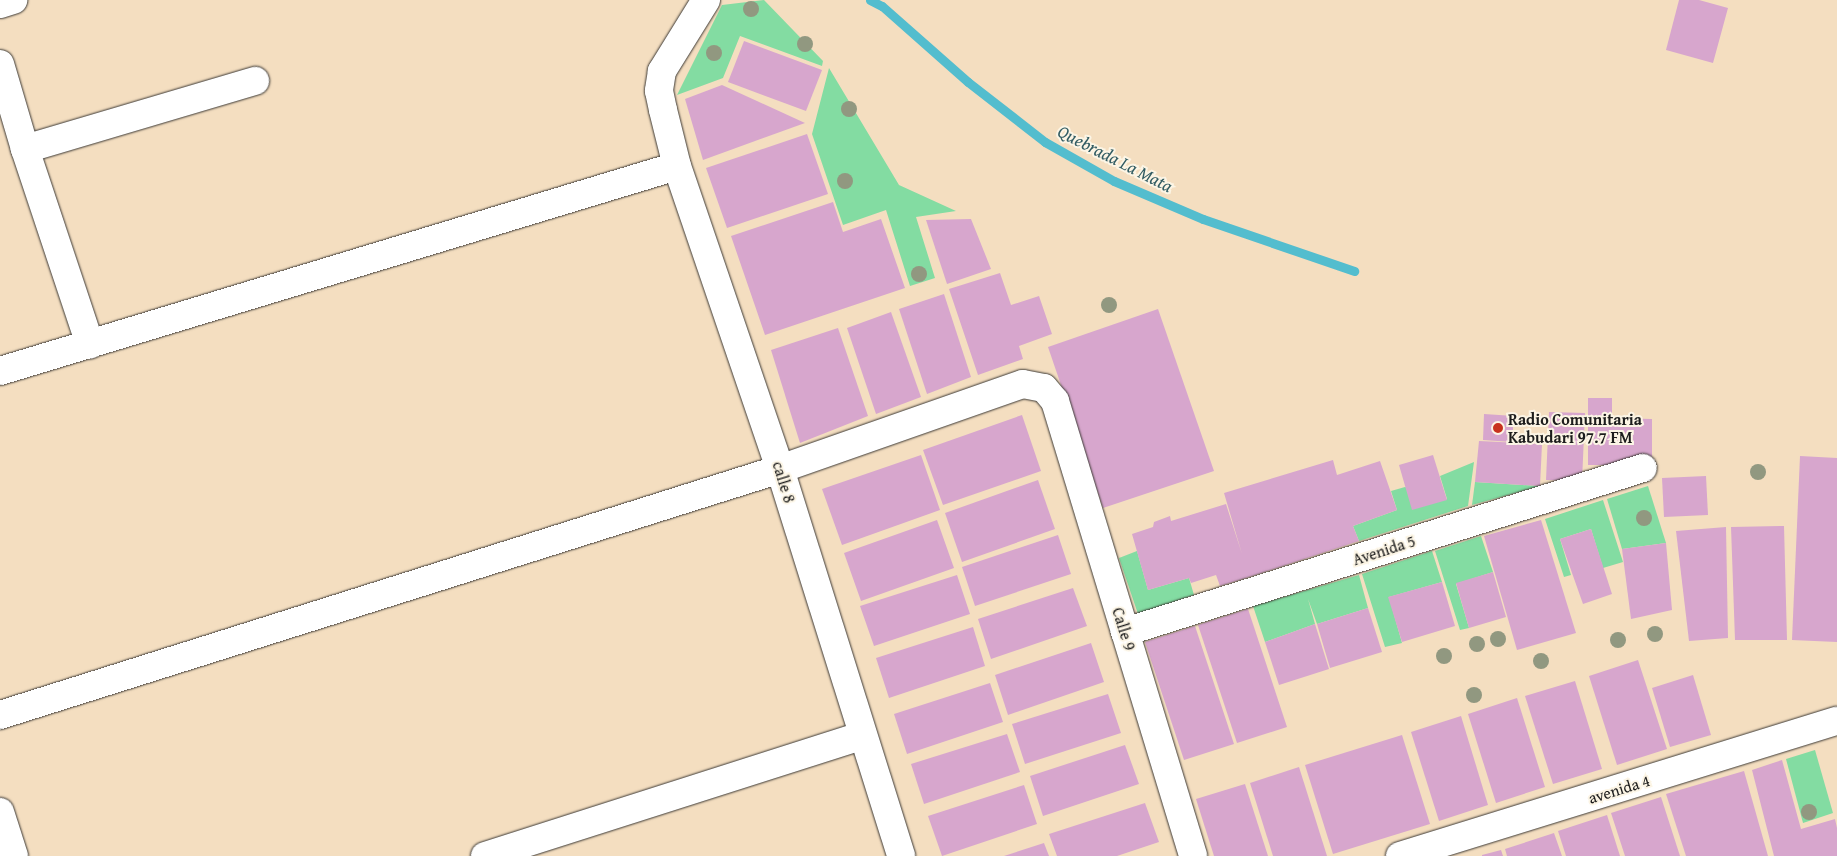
<!DOCTYPE html>
<style>
body{margin:0}
#map{position:relative;width:1837px;height:856px;overflow:hidden;background:#f4dec0;font-family:"Gentium Book Plus",serif}
div>[style]{position:absolute}
.green>*{inset:0;background:#83dca2}
.stream>*{height:9px;margin:-4.5px;padding:0 4.5px;transform-origin:4.5px;border-radius:4.5px;background:#53bdce}
.building>*{inset:0;background:#d7a6cd}
.roads{filter:drop-shadow(0 0 1px #3c3935) drop-shadow(0 0 1px #3c3935)}
.street>*{height:28px;margin:-14px;padding:0 14px;transform-origin:14px;border-radius:14px;background:#fff}
.trees>*{width:16px;height:16px;margin:-8px;border-radius:50%;background:#919880}
.dots>*{width:14px;height:14px;translate:-50% -50%;box-sizing:border-box;border:2px solid #fcf5e5;border-radius:50%}
span{translate:-50% -50%;white-space:nowrap;text-align:center;line-height:1.15;-webkit-text-stroke:4px #fcf5e5;paint-order:stroke}
.poi-label{font-size:16px;color:#1c1c1c;font-weight:700}
.left{translate:0 -50%;text-align:left}
.street-label{font-size:16px;color:#1c1c1c}
.water-label{font-size:18px;color:#325c63;font-style:italic}
</style>
<div id="map">
<div class="green">
<i style="clip-path:polygon(764px 0,823px 61px,822px 66px,740px 36px,723px 78px,677px 95px,722px 5px)"></i>
<i style="clip-path:polygon(829px 68px,899px 185px,956px 211px,916px 217px,935px 278px,910px 286px,886px 210px,843px 225px,812px 134px)"></i>
<i style="clip-path:polygon(1474px 462px,1468px 506px,1359px 541px,1353px 526px,1397px 510px,1391px 491px,1405px 487px,1447px 499px,1440px 476px)"></i>
<i style="clip-path:polygon(1475px 482px,1540px 486px,1472px 505px)"></i>
<i style="clip-path:polygon(1648px 486px,1666px 543px,1622px 549px,1607px 499px)"></i>
<i style="clip-path:polygon(1603px 500px,1623px 562px,1603px 568px,1591px 529px,1560px 539px,1571px 575px,1564px 577px,1545px 519px)"></i>
<i style="clip-path:polygon(1481px 536px,1493px 572px,1456px 584px,1469px 628px,1460px 630px,1435px 551px)"></i>
<i style="clip-path:polygon(1137px 551px,1148px 590px,1189px 578px,1194px 595px,1138px 614px,1119px 558px)"></i>
<i style="clip-path:polygon(1432px 551px,1442px 582px,1389px 597px,1402px 643px,1385px 647px,1362px 574px)"></i>
<i style="clip-path:polygon(1359px 575px,1368px 608px,1317px 624px,1308px 599px,1315px 624px,1265px 642px,1253px 606px)"></i>
<i style="clip-path:polygon(1815px 750px,1833px 813px,1803px 823px,1786px 759px)"></i>
</div>
<div class="stream">
<i style="left:870px;top:0;width:13px;rotate:27deg"></i>
<i style="left:882px;top:6px;width:115px;rotate:41.5deg"></i>
<i style="left:968px;top:82px;width:98px;rotate:37.9deg"></i>
<i style="left:1045px;top:142px;width:79px;rotate:29.5deg"></i>
<i style="left:1114px;top:181px;width:97px;rotate:23.1deg"></i>
<i style="left:1203px;top:219px;width:160px;rotate:19deg"></i>
</div>
<div class="building">
<i style="clip-path:polygon(1679px 0,1699px 0,1728px 8px,1713px 63px,1666px 50px)"></i>
<i style="clip-path:polygon(744px 41px,822px 70px,806px 111px,728px 82px)"></i>
<i style="clip-path:polygon(722px 85px,805px 123px,703px 160px,685px 99px)"></i>
<i style="clip-path:polygon(807px 134px,828px 194px,727px 228px,706px 168px)"></i>
<i style="clip-path:polygon(833px 202px,843px 232px,881px 219px,905px 288px,765px 335px,731px 236px)"></i>
<i style="clip-path:polygon(971px 219px,991px 269px,947px 284px,926px 220px)"></i>
<i style="clip-path:polygon(1000px 273px,1011px 305px,1039px 296px,1052px 334px,1019px 346px,1023px 359px,978px 375px,949px 289px)"></i>
<i style="clip-path:polygon(944px 294px,971px 377px,927px 394px,899px 309px)"></i>
<i style="clip-path:polygon(1158px 309px,1214px 471px,1103px 508px,1048px 347px)"></i>
<i style="clip-path:polygon(891px 312px,921px 397px,876px 414px,847px 328px)"></i>
<i style="clip-path:polygon(838px 328px,868px 416px,800px 443px,771px 350px)"></i>
<i style="clip-path:polygon(1588px 398px,1612px 398px,1612px 418px,1652px 419px,1652px 465px,1588px 465px)"></i>
<i style="clip-path:polygon(1549px 412px,1585px 413px,1582px 481px,1546px 480px)"></i>
<i style="clip-path:polygon(1484px 414px,1514px 416px,1512px 442px,1483px 440px)"></i>
<i style="clip-path:polygon(1022px 415px,1041px 471px,943px 505px,923px 450px)"></i>
<i style="clip-path:polygon(1479px 441px,1542px 444px,1540px 486px,1475px 482px)"></i>
<i style="clip-path:polygon(921px 455px,940px 510px,842px 545px,822px 489px)"></i>
<i style="clip-path:polygon(1433px 455px,1447px 500px,1412px 510px,1399px 465px)"></i>
<i style="clip-path:polygon(1800px 456px,1837px 458px,1837px 642px,1792px 640px)"></i>
<i style="clip-path:polygon(1333px 460px,1337px 475px,1380px 461px,1397px 510px,1353px 526px,1359px 541px,1249px 577px,1220px 586px,1216px 575px,1191px 583px,1189px 578px,1148px 590px,1132px 534px,1153px 527px,1154px 522px,1170px 516px,1171px 521px,1226px 504px,1242px 554px,1224px 493px)"></i>
<i style="clip-path:polygon(1706px 476px,1708px 515px,1664px 517px,1662px 478px)"></i>
<i style="clip-path:polygon(1038px 480px,1055px 529px,962px 562px,945px 513px)"></i>
<i style="clip-path:polygon(937px 520px,954px 568px,861px 601px,844px 553px)"></i>
<i style="clip-path:polygon(1541px 520px,1576px 633px,1517px 650px,1484px 536px)"></i>
<i style="clip-path:polygon(1784px 526px,1787px 640px,1735px 640px,1731px 527px)"></i>
<i style="clip-path:polygon(1726px 527px,1728px 638px,1689px 641px,1676px 531px)"></i>
<i style="clip-path:polygon(1591px 529px,1612px 594px,1583px 604px,1560px 539px)"></i>
<i style="clip-path:polygon(1058px 535px,1071px 574px,975px 606px,962px 567px)"></i>
<i style="clip-path:polygon(1666px 543px,1672px 610px,1631px 619px,1622px 549px)"></i>
<i style="clip-path:polygon(1493px 572px,1506px 617px,1469px 628px,1456px 583px)"></i>
<i style="clip-path:polygon(957px 575px,970px 614px,874px 646px,860px 606px)"></i>
<i style="clip-path:polygon(1442px 582px,1455px 626px,1402px 642px,1388px 597px)"></i>
<i style="clip-path:polygon(1073px 588px,1087px 626px,991px 659px,978px 619px)"></i>
<i style="clip-path:polygon(1368px 608px,1382px 652px,1330px 668px,1317px 624px)"></i>
<i style="clip-path:polygon(1248px 609px,1287px 727px,1237px 743px,1198px 625px)"></i>
<i style="clip-path:polygon(1315px 624px,1329px 669px,1279px 685px,1265px 642px)"></i>
<i style="clip-path:polygon(1195px 626px,1234px 744px,1184px 760px,1145px 642px)"></i>
<i style="clip-path:polygon(973px 627px,985px 666px,889px 698px,876px 658px)"></i>
<i style="clip-path:polygon(1091px 643px,1104px 682px,1008px 715px,995px 675px)"></i>
<i style="clip-path:polygon(1638px 660px,1667px 749px,1617px 765px,1589px 676px)"></i>
<i style="clip-path:polygon(1693px 675px,1711px 735px,1670px 747px,1652px 688px)"></i>
<i style="clip-path:polygon(1575px 681px,1602px 769px,1553px 784px,1525px 696px)"></i>
<i style="clip-path:polygon(990px 683px,1003px 722px,907px 754px,894px 714px)"></i>
<i style="clip-path:polygon(1108px 694px,1121px 733px,1025px 764px,1012px 724px)"></i>
<i style="clip-path:polygon(1517px 698px,1545px 787px,1496px 803px,1468px 714px)"></i>
<i style="clip-path:polygon(1461px 716px,1488px 805px,1439px 821px,1411px 732px)"></i>
<i style="clip-path:polygon(1007px 734px,1020px 772px,924px 804px,911px 764px)"></i>
<i style="clip-path:polygon(1402px 735px,1430px 824px,1333px 854px,1305px 765px)"></i>
<i style="clip-path:polygon(1125px 745px,1139px 784px,1043px 816px,1030px 776px)"></i>
<i style="clip-path:polygon(1782px 760px,1801px 829px,1835px 819px,1837px 828px,1837px 856px,1774px 856px,1752px 770px)"></i>
<i style="clip-path:polygon(1299px 767px,1327px 856px,1273px 856px,1250px 783px)"></i>
<i style="clip-path:polygon(1744px 771px,1768px 856px,1686px 856px,1666px 794px)"></i>
<i style="clip-path:polygon(1245px 784px,1268px 856px,1214px 856px,1196px 799px)"></i>
<i style="clip-path:polygon(1024px 785px,1037px 824px,942px 856px,928px 816px)"></i>
<i style="clip-path:polygon(1661px 797px,1680px 856px,1625px 856px,1611px 813px)"></i>
<i style="clip-path:polygon(1145px 803px,1159px 842px,1117px 856px,1057px 856px,1049px 834px)"></i>
<i style="clip-path:polygon(1607px 815px,1620px 856px,1566px 856px,1558px 831px)"></i>
<i style="clip-path:polygon(1554px 833px,1562px 856px,1507px 856px,1505px 849px)"></i>
<i style="clip-path:polygon(1044px 843px,1049px 856px,1004px 856px)"></i>
<i style="clip-path:polygon(1501px 850px,1503px 856px,1482px 856px,1482px 855px)"></i>
</div>
<div class="roads">
<div class="street">
<i style="left:706px;top:0;width:84px;rotate:121.8deg"></i>
<i style="left:662px;top:71px;width:20px;rotate:99deg"></i>
<i style="left:659px;top:91px;width:19px;rotate:78deg"></i>
<i style="left:663px;top:110px;width:58px;rotate:76deg"></i>
<i style="left:677px;top:166px;width:320px;rotate:71.2deg"></i>
<i style="left:780px;top:469px;width:405px;rotate:72.6deg"></i>
<i style="left:0;top:4px;width:14px;rotate:-17deg"></i>
<i style="left:0;top:64px;width:89px;rotate:73.6deg"></i>
<i style="left:25px;top:149px;width:206px;rotate:71.6deg"></i>
<i style="left:25px;top:149px;width:240px;rotate:-16.5deg"></i>
<i style="left:0;top:371px;width:707px;rotate:-16.85deg"></i>
<i style="left:1125px;top:632px;width:543px;rotate:-17.57deg"></i>
<i style="left:0;top:715px;width:818px;rotate:-17.5deg"></i>
<i style="left:780px;top:469px;width:257px;rotate:-19.3deg"></i>
<i style="left:1023px;top:384px;width:21px;rotate:11deg"></i>
<i style="left:1044px;top:388px;width:17px;rotate:50deg"></i>
<i style="left:1055px;top:401px;width:475px;rotate:73.1deg"></i>
<i style="left:0;top:812px;width:46px;rotate:72.3deg"></i>
<i style="left:485px;top:856px;width:395px;rotate:-17.7deg"></i>
<i style="left:1400px;top:856px;width:457px;rotate:-17.2deg"></i>
</div>
</div>
<div class="trees">
<i style="left:751px;top:9px"></i>
<i style="left:805px;top:44px"></i>
<i style="left:714px;top:53px"></i>
<i style="left:849px;top:109px"></i>
<i style="left:845px;top:181px"></i>
<i style="left:919px;top:274px"></i>
<i style="left:1109px;top:305px"></i>
<i style="left:1758px;top:472px"></i>
<i style="left:1644px;top:518px"></i>
<i style="left:1655px;top:634px"></i>
<i style="left:1498px;top:639px"></i>
<i style="left:1618px;top:640px"></i>
<i style="left:1477px;top:644px"></i>
<i style="left:1444px;top:656px"></i>
<i style="left:1541px;top:661px"></i>
<i style="left:1474px;top:695px"></i>
<i style="left:1809px;top:812px"></i>
</div>
<div class="dots">
<i style="left:1498px;top:428px;background:#c8321e"></i>
</div>
<div class="poi-label">
<span class="left" style="left:1508px;top:428px">Radio Comunitaria<br>Kabudari 97.7 FM</span>
</div>
<div class="street-label">
<span style="left:784px;top:482px;rotate:73deg">calle 8</span>
<span style="left:1384px;top:550px;rotate:-18deg">Avenida 5</span>
<span style="left:1124px;top:629px;rotate:73deg">Calle 9</span>
<span style="left:1619px;top:789px;rotate:-17deg">avenida 4</span>
</div>
<div class="water-label">
<span style="left:1115px;top:159px;rotate:27deg">Quebrada La Mata</span>
</div>
</div>
